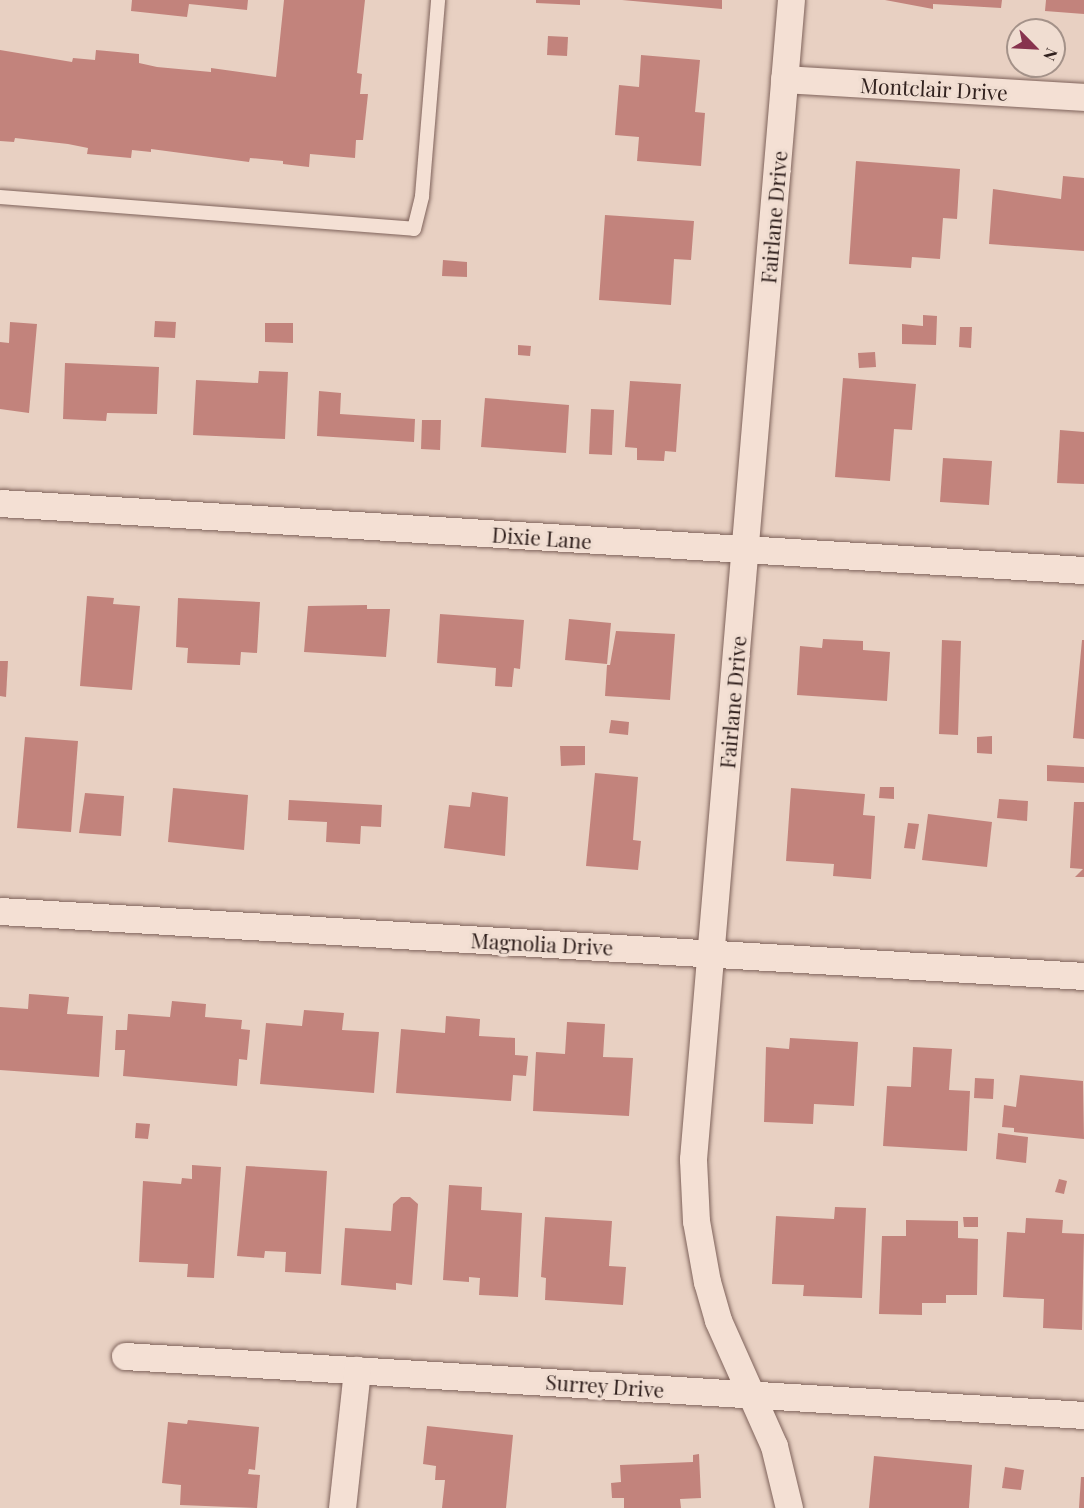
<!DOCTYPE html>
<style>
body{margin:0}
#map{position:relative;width:1084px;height:1508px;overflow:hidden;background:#e8d0c2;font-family:"Playfair Display",serif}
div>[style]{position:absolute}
.building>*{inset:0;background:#c2837c}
.roads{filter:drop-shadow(0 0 2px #7f635b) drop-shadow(0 0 2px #7f635b)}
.lane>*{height:14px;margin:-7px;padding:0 7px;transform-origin:7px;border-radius:7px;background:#f4e0d4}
.street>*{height:27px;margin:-13.5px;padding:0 13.5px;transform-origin:13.5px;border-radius:13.5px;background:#f4e0d4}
span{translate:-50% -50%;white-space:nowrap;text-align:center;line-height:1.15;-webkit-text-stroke:6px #f0ddd1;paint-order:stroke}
.street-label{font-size:21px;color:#31211e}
.north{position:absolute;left:1006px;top:18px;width:60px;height:60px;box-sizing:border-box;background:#f0ddd1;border:2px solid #a49289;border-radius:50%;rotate:114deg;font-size:16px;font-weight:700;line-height:24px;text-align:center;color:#31211e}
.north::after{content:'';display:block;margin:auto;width:21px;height:27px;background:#87334e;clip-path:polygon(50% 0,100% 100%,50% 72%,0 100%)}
</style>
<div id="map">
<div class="building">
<i style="clip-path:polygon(132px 0,248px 0,247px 10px,189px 4px,187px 17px,131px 11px)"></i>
<i style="clip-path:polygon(284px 0,365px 0,357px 73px,362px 74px,360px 94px,368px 94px,363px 140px,356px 140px,355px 158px,310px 154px,309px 167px,283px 164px,283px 161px,250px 158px,249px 162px,151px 149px,151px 152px,132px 150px,131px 158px,87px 154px,88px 148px,68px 144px,15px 138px,14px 142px,0 141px,0 50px,72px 62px,73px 58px,95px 60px,96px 50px,139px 54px,139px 63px,157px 67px,211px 72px,211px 68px,276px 77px)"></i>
<i style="clip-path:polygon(536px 0,580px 0,580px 5px,536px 3px)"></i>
<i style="clip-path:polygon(622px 0,722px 0,722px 9px)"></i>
<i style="clip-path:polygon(885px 0,1002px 0,1001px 8px,933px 4px,933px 9px)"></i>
<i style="clip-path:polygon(1046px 0,1084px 0,1084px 14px,1045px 11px)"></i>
<i style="clip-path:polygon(548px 36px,568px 37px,567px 56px,547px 55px)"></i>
<i style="clip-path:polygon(641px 55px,700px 60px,695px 112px,705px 113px,701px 166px,637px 161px,639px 137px,615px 135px,619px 85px,639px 87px)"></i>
<i style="clip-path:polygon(856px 161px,960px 169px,957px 219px,943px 218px,940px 259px,912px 257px,911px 268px,849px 264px)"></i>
<i style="clip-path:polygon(1063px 176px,1084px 178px,1084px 251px,989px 244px,993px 189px,1061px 199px)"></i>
<i style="clip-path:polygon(605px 215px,694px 221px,691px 260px,674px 259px,671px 305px,599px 300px)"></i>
<i style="clip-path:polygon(443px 260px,467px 262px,467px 277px,442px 276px)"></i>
<i style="clip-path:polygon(923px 315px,937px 316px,936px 345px,902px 344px,902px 324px,923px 326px)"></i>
<i style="clip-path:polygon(155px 321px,176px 322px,175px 338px,154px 337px)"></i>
<i style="clip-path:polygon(10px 322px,37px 324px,29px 413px,0 409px,0 342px,9px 343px)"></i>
<i style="clip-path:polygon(265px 323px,293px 323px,293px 343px,265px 342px)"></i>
<i style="clip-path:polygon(960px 327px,972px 327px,971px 348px,959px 347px)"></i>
<i style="clip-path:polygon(518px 345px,531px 346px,530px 356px,518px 355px)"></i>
<i style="clip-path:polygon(875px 352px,876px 367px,859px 368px,858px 353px)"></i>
<i style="clip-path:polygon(65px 363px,159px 367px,157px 414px,107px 413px,106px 421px,63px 419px)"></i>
<i style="clip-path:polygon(259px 371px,288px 372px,285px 439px,193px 435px,196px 380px,258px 383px)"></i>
<i style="clip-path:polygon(843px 378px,916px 384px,912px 430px,894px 429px,890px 481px,835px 477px)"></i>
<i style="clip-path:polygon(630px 381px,681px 384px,676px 452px,665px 451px,664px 461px,637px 460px,637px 448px,625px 447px)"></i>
<i style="clip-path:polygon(319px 391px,341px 393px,340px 414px,415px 419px,414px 442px,317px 436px)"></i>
<i style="clip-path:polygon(485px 398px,569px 405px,566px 453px,481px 447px)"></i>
<i style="clip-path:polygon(591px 409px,614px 410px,612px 455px,589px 454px)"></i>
<i style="clip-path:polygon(422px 420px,441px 420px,440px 450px,421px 449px)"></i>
<i style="clip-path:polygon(1060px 430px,1084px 432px,1084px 484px,1057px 483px)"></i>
<i style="clip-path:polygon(943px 458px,992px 461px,989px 505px,940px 502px)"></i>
<i style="clip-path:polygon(87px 596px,114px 598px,113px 604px,140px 606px,132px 690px,80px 686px)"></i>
<i style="clip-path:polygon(178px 598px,260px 602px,257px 653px,241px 652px,240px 665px,187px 663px,188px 648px,176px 647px)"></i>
<i style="clip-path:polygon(367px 605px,367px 609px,390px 609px,386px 657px,304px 652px,308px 606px)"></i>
<i style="clip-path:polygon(440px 614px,524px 620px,520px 669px,514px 668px,512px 687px,495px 686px,496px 668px,437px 663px)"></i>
<i style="clip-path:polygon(569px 619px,611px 623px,607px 664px,565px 660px)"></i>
<i style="clip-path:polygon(616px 631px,675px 634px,670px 700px,605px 696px,607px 665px,610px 665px)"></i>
<i style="clip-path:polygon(823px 639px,863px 641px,863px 650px,890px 652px,887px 701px,797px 695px,800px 646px,822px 648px)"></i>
<i style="clip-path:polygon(942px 640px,961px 641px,958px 735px,939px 734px)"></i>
<i style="clip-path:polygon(1082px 640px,1084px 640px,1084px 739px,1073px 738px)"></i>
<i style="clip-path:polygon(0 661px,8px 661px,6px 697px,0 696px)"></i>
<i style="clip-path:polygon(611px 720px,629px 722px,628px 735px,609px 733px)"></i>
<i style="clip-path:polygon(992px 736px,992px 754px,977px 753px,977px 737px)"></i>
<i style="clip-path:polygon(25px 737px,78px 741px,71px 832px,17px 828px)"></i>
<i style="clip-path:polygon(560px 746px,585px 746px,585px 765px,561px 766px)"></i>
<i style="clip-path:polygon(1047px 765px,1084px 767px,1084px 783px,1047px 781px)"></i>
<i style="clip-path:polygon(595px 773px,638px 777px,633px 840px,641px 841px,638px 870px,586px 866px)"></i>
<i style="clip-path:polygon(880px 787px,894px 787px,894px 799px,879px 798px)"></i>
<i style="clip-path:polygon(173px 788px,248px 795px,244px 850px,168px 842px)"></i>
<i style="clip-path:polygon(791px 788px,865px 794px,863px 815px,875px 816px,871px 879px,833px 876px,834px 864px,786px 861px)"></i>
<i style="clip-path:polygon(472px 792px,508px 797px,505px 856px,444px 848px,449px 805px,470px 807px)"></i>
<i style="clip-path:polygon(85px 793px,124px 796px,121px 836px,79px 833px)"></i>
<i style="clip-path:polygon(999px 799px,1028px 801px,1027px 821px,997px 818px)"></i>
<i style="clip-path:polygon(289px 800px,382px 805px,381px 827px,361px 826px,360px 844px,326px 842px,327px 822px,288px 820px)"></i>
<i style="clip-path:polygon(1074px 802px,1084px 802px,1084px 877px,1075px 877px,1083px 869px,1070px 868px)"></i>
<i style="clip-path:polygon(928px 814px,992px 822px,987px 867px,922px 860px)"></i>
<i style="clip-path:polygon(908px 823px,919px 824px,915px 849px,904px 848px)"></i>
<i style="clip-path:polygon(29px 994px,69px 997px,67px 1014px,103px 1016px,99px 1077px,0 1070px,0 1007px,28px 1009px)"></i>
<i style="clip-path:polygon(172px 1001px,206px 1004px,205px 1017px,242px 1020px,241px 1029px,250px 1030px,247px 1060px,239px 1059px,237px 1086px,123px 1076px,125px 1050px,115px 1050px,116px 1030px,127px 1030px,128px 1014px,170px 1017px)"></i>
<i style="clip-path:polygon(304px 1010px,344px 1013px,342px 1030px,379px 1032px,374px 1093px,260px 1084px,266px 1023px,302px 1026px)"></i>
<i style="clip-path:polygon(446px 1016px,480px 1019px,479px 1036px,515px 1038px,515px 1055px,528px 1056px,526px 1076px,513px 1075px,511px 1101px,396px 1093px,401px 1029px,445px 1033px)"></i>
<i style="clip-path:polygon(567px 1022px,605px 1024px,603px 1057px,633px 1058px,629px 1116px,533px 1111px,536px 1052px,565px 1054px)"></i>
<i style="clip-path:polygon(790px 1038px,858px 1042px,854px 1106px,814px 1104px,813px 1124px,764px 1122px,766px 1047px,789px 1049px)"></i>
<i style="clip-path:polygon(913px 1047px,952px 1049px,949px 1090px,970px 1091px,967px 1151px,883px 1146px,887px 1086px,911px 1087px)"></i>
<i style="clip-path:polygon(1020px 1075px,1083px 1081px,1084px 1139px,1014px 1132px,1014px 1128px,1002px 1127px,1004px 1105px,1016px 1107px)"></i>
<i style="clip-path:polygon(975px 1078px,994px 1079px,993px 1099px,974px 1098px)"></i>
<i style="clip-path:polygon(136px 1123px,150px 1124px,148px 1139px,135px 1138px)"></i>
<i style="clip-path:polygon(998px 1133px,1028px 1137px,1026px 1163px,996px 1159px)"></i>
<i style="clip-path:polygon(192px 1165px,221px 1167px,214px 1278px,187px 1277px,188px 1264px,139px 1262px,143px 1181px,181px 1184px,182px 1178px,192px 1179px)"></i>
<i style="clip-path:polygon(246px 1166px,327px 1171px,321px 1274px,285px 1272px,286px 1252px,265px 1251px,264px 1258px,237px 1256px)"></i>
<i style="clip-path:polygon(1059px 1179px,1067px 1181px,1064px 1194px,1055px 1192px)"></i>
<i style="clip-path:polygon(449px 1185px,482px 1187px,481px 1210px,522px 1213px,518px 1297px,479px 1295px,480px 1278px,469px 1277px,469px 1282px,443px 1280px)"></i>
<i style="clip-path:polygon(401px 1197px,410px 1197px,418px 1204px,412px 1285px,396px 1283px,396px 1290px,341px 1285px,345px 1228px,391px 1231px,393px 1204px)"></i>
<i style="clip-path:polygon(835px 1207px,866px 1208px,862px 1298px,803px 1296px,804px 1285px,772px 1284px,776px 1216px,834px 1219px)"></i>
<i style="clip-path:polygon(545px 1217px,612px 1221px,609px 1266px,626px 1267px,623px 1305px,545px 1300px,546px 1278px,541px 1277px)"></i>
<i style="clip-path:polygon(963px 1217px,978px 1217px,978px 1227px,964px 1227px)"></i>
<i style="clip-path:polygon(1026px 1218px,1063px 1220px,1062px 1233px,1084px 1234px,1082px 1330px,1043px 1328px,1044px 1299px,1003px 1297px,1007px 1232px,1025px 1233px)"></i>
<i style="clip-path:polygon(906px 1220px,958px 1221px,958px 1238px,978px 1239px,977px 1295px,946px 1295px,946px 1303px,922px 1303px,922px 1315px,879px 1314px,882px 1236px,906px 1236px)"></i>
<i style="clip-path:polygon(188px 1420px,259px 1427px,255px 1470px,249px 1469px,248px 1474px,260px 1475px,257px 1508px,180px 1505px,181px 1485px,162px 1483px,168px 1422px,187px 1424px)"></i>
<i style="clip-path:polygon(427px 1426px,513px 1435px,506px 1508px,442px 1508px,445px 1480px,435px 1480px,436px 1466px,423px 1464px)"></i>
<i style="clip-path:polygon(699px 1454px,701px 1498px,680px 1499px,681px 1508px,624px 1508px,624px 1498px,612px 1498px,611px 1483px,621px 1482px,620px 1465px,693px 1462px,693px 1455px)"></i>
<i style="clip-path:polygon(874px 1456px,972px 1465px,969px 1508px,869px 1508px)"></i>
<i style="clip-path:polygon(1005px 1467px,1024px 1470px,1021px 1490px,1002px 1488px)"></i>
<i style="clip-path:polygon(1081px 1477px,1084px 1477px,1084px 1508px,1079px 1508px)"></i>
</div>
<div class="roads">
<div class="lane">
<i style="left:0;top:197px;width:415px;rotate:4.4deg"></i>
<i style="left:414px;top:229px;width:34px;rotate:-76deg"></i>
<i style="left:422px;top:196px;width:197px;rotate:-85.3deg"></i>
</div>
<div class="street">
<i style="left:784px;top:79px;width:301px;rotate:3.4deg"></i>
<i style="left:0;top:503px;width:1086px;rotate:3.54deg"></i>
<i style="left:0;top:911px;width:1086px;rotate:3.43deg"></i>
<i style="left:125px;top:1356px;width:961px;rotate:3.52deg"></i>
<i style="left:342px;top:1508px;width:139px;rotate:-83.8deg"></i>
<i style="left:789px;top:1508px;width:64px;rotate:-103.6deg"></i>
<i style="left:774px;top:1446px;width:138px;rotate:-114deg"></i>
<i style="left:718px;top:1320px;width:40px;rotate:-106deg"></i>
<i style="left:707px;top:1282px;width:62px;rotate:-100.2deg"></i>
<i style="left:696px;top:1221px;width:62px;rotate:-92.8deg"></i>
<i style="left:693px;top:1159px;width:1163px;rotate:-85.17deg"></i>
</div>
</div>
<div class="street-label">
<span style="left:934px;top:88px;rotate:3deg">Montclair Drive</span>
<span style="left:773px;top:217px;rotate:-85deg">Fairlane Drive</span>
<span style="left:542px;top:537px;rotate:4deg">Dixie Lane</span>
<span style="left:732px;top:702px;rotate:-85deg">Fairlane Drive</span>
<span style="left:542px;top:943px;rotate:3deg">Magnolia Drive</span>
<span style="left:605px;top:1385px;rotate:4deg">Surrey Drive</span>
</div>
<div class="north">N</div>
</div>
